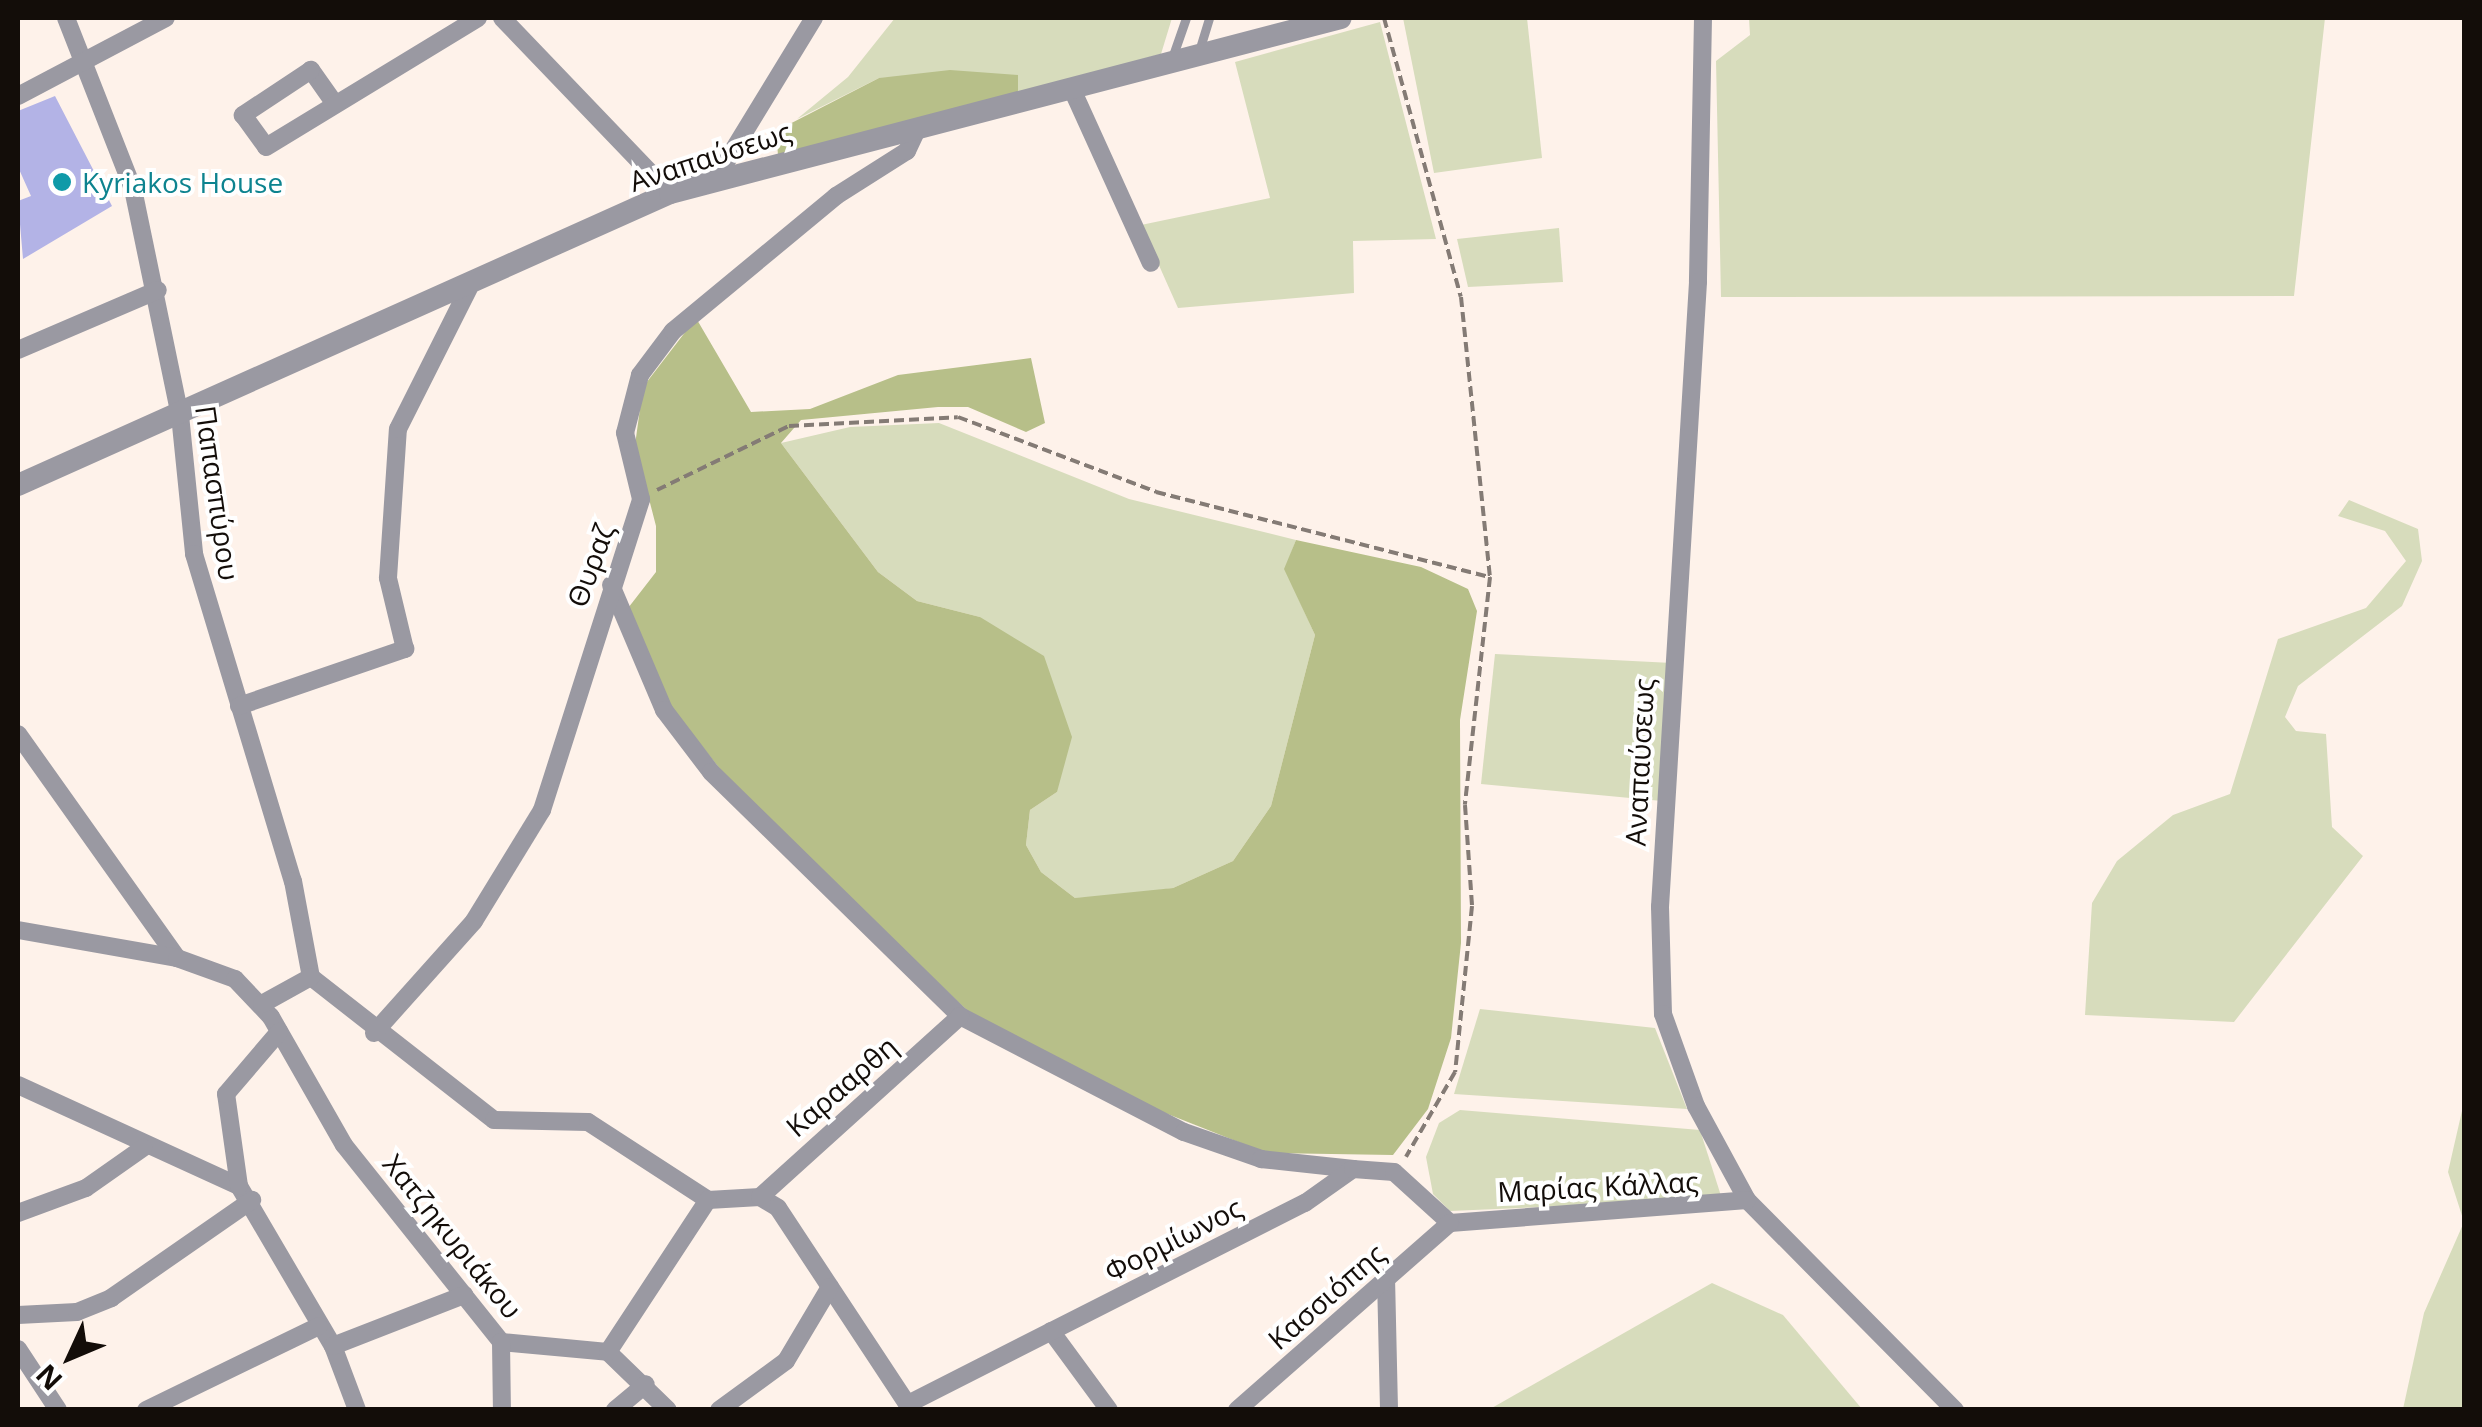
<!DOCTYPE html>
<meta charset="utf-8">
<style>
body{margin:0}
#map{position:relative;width:2482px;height:1427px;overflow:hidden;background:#fef2ea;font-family:"Open Sans",sans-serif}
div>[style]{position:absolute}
.green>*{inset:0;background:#d7dcbc}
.forest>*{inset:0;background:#b7bf89}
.building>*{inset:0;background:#b3b3e6}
.path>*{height:4px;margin-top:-2px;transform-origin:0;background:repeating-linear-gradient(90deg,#847b75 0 10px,transparent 0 15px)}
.service>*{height:9px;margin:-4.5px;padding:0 4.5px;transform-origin:4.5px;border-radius:4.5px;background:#9a99a2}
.minor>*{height:18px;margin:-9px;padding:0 9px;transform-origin:9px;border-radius:9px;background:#9a99a2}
.tertiary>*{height:22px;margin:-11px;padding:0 11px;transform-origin:11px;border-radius:11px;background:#9a99a2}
.dots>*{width:28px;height:28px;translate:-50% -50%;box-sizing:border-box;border:5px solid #fff;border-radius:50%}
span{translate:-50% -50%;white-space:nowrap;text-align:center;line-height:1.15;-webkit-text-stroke:8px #fff;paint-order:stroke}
.street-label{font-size:28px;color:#130d09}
.culture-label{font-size:28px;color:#0d838f}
.left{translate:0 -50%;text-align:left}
.frame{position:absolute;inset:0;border:20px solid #130d09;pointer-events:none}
.north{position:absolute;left:20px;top:1307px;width:100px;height:100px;-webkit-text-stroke:8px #fff;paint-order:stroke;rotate:226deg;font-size:28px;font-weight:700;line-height:40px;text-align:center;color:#130d09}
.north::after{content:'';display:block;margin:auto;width:35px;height:45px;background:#130d09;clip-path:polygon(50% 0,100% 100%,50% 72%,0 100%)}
</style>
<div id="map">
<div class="green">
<i style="clip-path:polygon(895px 18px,1172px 18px,1161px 54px,1018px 93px,1017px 75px,879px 78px,797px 119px,848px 77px)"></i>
<i style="clip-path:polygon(1403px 18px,1527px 18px,1542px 158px,1434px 173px)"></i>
<i style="clip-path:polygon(1749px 18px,2325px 18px,2294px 296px,1721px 297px,1716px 61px,1750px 35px)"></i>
<i style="clip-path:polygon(1380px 22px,1436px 239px,1353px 241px,1354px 293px,1178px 308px,1141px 225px,1270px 198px,1235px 62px)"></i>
<i style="clip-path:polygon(1559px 228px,1563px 282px,1468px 287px,1457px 239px)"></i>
<i style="clip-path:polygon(939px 423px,1129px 499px,1296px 540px,1285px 569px,1315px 635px,1271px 806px,1233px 861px,1173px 888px,1111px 897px,1075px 898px,1041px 872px,1026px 845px,1030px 810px,1057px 792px,980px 617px,917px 601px,878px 572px,781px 443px,850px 427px)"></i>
<i style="clip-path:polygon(2349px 500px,2418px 529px,2422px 561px,2402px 606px,2298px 686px,2285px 717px,2296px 731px,2326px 734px,2332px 827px,2363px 856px,2234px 1022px,2085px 1015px,2092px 903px,2117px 861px,2173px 815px,2230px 794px,2278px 639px,2366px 608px,2406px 561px,2385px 531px,2338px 516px)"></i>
<i style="clip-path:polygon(1495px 654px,1672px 663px,1662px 801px,1481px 784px)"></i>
<i style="clip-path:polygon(1480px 1009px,1655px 1028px,1687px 1109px,1454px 1094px)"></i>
<i style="clip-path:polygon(2464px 1102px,2464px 1409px,2403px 1409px,2424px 1313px,2464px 1222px,2448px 1172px)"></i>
<i style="clip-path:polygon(1460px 1110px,1700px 1130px,1722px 1199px,1450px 1211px,1433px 1194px,1426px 1157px,1439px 1123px)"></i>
<i style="clip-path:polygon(1712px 1283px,1783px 1315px,1862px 1409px,1490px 1409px)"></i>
</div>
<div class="forest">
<i style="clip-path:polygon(950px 70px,1018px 75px,1018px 93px,778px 155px,776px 131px,879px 78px)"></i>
<i style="clip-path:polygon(696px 318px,751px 412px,810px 409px,898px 375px,1031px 358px,1045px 423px,1026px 432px,968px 407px,938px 407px,801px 420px,781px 443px,878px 572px,917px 601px,980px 617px,1044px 656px,1072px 737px,1057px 792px,1030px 810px,1026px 845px,1041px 872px,1075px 898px,1173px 888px,1233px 861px,1271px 806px,1315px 635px,1284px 569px,1296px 540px,1421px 567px,1468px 589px,1477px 611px,1460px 720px,1461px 943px,1451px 1038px,1428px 1109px,1393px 1155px,1266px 1153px,1150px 1107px,972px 1015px,744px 799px,669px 705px,625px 612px,656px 572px,656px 526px,635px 445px,643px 387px)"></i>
</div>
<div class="building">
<i style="clip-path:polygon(55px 96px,112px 206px,23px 259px,18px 201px,31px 196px,18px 167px,18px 111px)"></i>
</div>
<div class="path">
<i style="left:1384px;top:18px;width:289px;rotate:74.6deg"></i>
<i style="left:1461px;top:297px;width:281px;rotate:84.1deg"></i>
<i style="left:657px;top:490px;width:147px;rotate:-25.9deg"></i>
<i style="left:789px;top:426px;width:169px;rotate:-3deg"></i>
<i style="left:958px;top:417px;width:212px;rotate:20.7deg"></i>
<i style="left:1156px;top:492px;width:345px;rotate:14.3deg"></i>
<i style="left:1490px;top:577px;width:229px;rotate:96.3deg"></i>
<i style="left:1465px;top:805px;width:101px;rotate:86deg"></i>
<i style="left:1472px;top:906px;width:167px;rotate:95.8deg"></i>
<i style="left:1455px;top:1072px;width:98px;rotate:120deg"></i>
</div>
<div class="service">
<i style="left:1199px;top:51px;width:34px;rotate:-73deg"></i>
<i style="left:1172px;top:58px;width:42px;rotate:-70.7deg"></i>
</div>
<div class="minor">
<i style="left:66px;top:18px;width:184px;rotate:68.6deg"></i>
<i style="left:133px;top:189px;width:231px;rotate:78.3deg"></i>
<i style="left:180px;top:415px;width:140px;rotate:84.2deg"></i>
<i style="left:194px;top:554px;width:342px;rotate:73.2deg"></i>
<i style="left:293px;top:881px;width:98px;rotate:79.4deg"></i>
<i style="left:311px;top:977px;width:232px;rotate:38deg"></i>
<i style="left:494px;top:1120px;width:94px;rotate:1.2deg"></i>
<i style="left:588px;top:1122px;width:143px;rotate:33deg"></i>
<i style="left:708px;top:1200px;width:52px;rotate:-3.3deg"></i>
<i style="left:760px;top:1197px;width:21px;rotate:31deg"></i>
<i style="left:778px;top:1208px;width:242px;rotate:56.6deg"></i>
<i style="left:502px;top:18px;width:243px;rotate:46.2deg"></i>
<i style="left:1703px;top:18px;width:264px;rotate:91.1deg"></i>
<i style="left:1698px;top:282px;width:626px;rotate:93.48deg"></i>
<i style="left:1660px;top:907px;width:107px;rotate:88.4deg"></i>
<i style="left:1663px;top:1014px;width:98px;rotate:70.3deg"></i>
<i style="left:1696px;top:1106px;width:107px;rotate:61.5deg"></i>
<i style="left:1747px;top:1200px;width:296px;rotate:45.3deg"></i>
<i style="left:1071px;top:87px;width:193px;rotate:65.6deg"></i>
<i style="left:18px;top:96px;width:167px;rotate:-27.8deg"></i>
<i style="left:335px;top:104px;width:42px;rotate:-125.2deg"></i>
<i style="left:311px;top:70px;width:82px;rotate:146.5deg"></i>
<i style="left:243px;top:115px;width:39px;rotate:54deg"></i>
<i style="left:266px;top:147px;width:248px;rotate:-31.3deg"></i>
<i style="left:715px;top:180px;width:190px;rotate:-58.6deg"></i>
<i style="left:18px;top:350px;width:152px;rotate:-23.2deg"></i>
<i style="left:611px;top:585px;width:136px;rotate:67deg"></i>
<i style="left:664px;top:710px;width:78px;rotate:52.8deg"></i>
<i style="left:711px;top:772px;width:349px;rotate:44.4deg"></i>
<i style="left:960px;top:1016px;width:252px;rotate:27.4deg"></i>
<i style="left:1184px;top:1132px;width:82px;rotate:19.3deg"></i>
<i style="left:1261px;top:1159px;width:93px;rotate:6.2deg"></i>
<i style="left:239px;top:706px;width:176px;rotate:-19deg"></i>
<i style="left:405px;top:649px;width:73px;rotate:-103.5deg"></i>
<i style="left:388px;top:578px;width:149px;rotate:-86.2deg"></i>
<i style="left:398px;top:429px;width:158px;rotate:-63.3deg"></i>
<i style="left:18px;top:734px;width:275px;rotate:54.6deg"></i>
<i style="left:18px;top:930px;width:161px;rotate:10deg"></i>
<i style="left:177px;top:958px;width:62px;rotate:19.9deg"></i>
<i style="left:235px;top:979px;width:52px;rotate:46.5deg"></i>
<i style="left:271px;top:1017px;width:147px;rotate:60.3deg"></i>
<i style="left:344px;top:1145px;width:252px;rotate:51.4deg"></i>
<i style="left:501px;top:1342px;width:107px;rotate:5.3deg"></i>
<i style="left:608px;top:1352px;width:83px;rotate:44deg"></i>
<i style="left:262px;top:1004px;width:56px;rotate:-28.9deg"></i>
<i style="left:374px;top:1033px;width:150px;rotate:-48.2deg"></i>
<i style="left:474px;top:921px;width:130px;rotate:-58.5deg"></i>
<i style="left:542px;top:810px;width:326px;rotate:-72.3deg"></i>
<i style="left:641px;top:499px;width:68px;rotate:-103.6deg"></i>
<i style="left:625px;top:433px;width:60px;rotate:-75.5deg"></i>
<i style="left:640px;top:375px;width:55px;rotate:-53.1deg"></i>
<i style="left:673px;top:331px;width:212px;rotate:-39.6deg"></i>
<i style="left:836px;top:196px;width:84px;rotate:-32.4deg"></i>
<i style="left:907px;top:151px;width:26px;rotate:-65deg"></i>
<i style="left:18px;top:1085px;width:243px;rotate:24.6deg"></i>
<i style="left:239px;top:1186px;width:186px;rotate:59.6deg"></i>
<i style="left:333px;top:1346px;width:68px;rotate:69.4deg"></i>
<i style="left:239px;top:1186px;width:93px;rotate:-98deg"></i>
<i style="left:226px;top:1094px;width:82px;rotate:-49.5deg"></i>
<i style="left:760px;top:1197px;width:270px;rotate:-42.1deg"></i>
<i style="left:18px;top:1213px;width:72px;rotate:-20.2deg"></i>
<i style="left:86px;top:1188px;width:70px;rotate:-35.1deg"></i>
<i style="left:1450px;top:1223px;width:298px;rotate:-4.4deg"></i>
<i style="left:1386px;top:1277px;width:133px;rotate:88.7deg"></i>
<i style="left:18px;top:1315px;width:59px;rotate:-2.9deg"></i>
<i style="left:77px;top:1312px;width:37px;rotate:-22deg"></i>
<i style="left:111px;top:1298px;width:172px;rotate:-34.8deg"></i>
<i style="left:1051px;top:1331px;width:98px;rotate:53.7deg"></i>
<i style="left:501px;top:1342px;width:68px;rotate:89.2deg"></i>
<i style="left:333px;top:1346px;width:141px;rotate:-21.3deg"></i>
<i style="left:18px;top:1349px;width:73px;rotate:56.7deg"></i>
<i style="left:608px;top:1352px;width:182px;rotate:-56.7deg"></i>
<i style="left:908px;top:1404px;width:445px;rotate:-26.9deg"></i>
<i style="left:1305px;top:1203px;width:59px;rotate:-35.3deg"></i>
<i style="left:1353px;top:1169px;width:41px;rotate:4.2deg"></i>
<i style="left:1394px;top:1172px;width:76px;rotate:42.3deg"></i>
<i style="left:146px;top:1410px;width:192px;rotate:-25.9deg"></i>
<i style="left:615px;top:1410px;width:40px;rotate:-40deg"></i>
<i style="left:719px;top:1410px;width:83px;rotate:-36.2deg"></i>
<i style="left:786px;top:1361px;width:86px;rotate:-59.3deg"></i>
<i style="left:1237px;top:1410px;width:283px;rotate:-41.3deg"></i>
</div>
<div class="tertiary">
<i style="left:18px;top:485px;width:714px;rotate:-24.13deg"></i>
<i style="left:670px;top:193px;width:693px;rotate:-14.62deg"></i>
</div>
<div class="dots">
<i style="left:62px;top:182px;background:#0f9aa8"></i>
</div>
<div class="street-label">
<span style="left:710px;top:156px;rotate:-18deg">Αναπαύσεως</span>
<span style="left:218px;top:493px;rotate:82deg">Παπασπύρου</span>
<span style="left:590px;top:565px;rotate:-70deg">Θυραζ</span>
<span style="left:1639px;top:762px;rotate:-87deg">Αναπαύσεως</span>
<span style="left:841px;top:1086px;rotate:-41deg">Καρααρθη</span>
<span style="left:1598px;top:1186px;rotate:-3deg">Μαρίας Κάλλας</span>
<span style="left:453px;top:1236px;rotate:51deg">Χατζηκυριάκου</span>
<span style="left:1173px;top:1239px;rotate:-27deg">Φορμίωνος</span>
<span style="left:1326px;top:1296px;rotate:-41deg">Κασσιόπης</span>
</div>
<div class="culture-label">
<span class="left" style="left:82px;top:182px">Kyriakos House</span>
</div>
<div class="frame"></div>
<div class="north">N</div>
</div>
